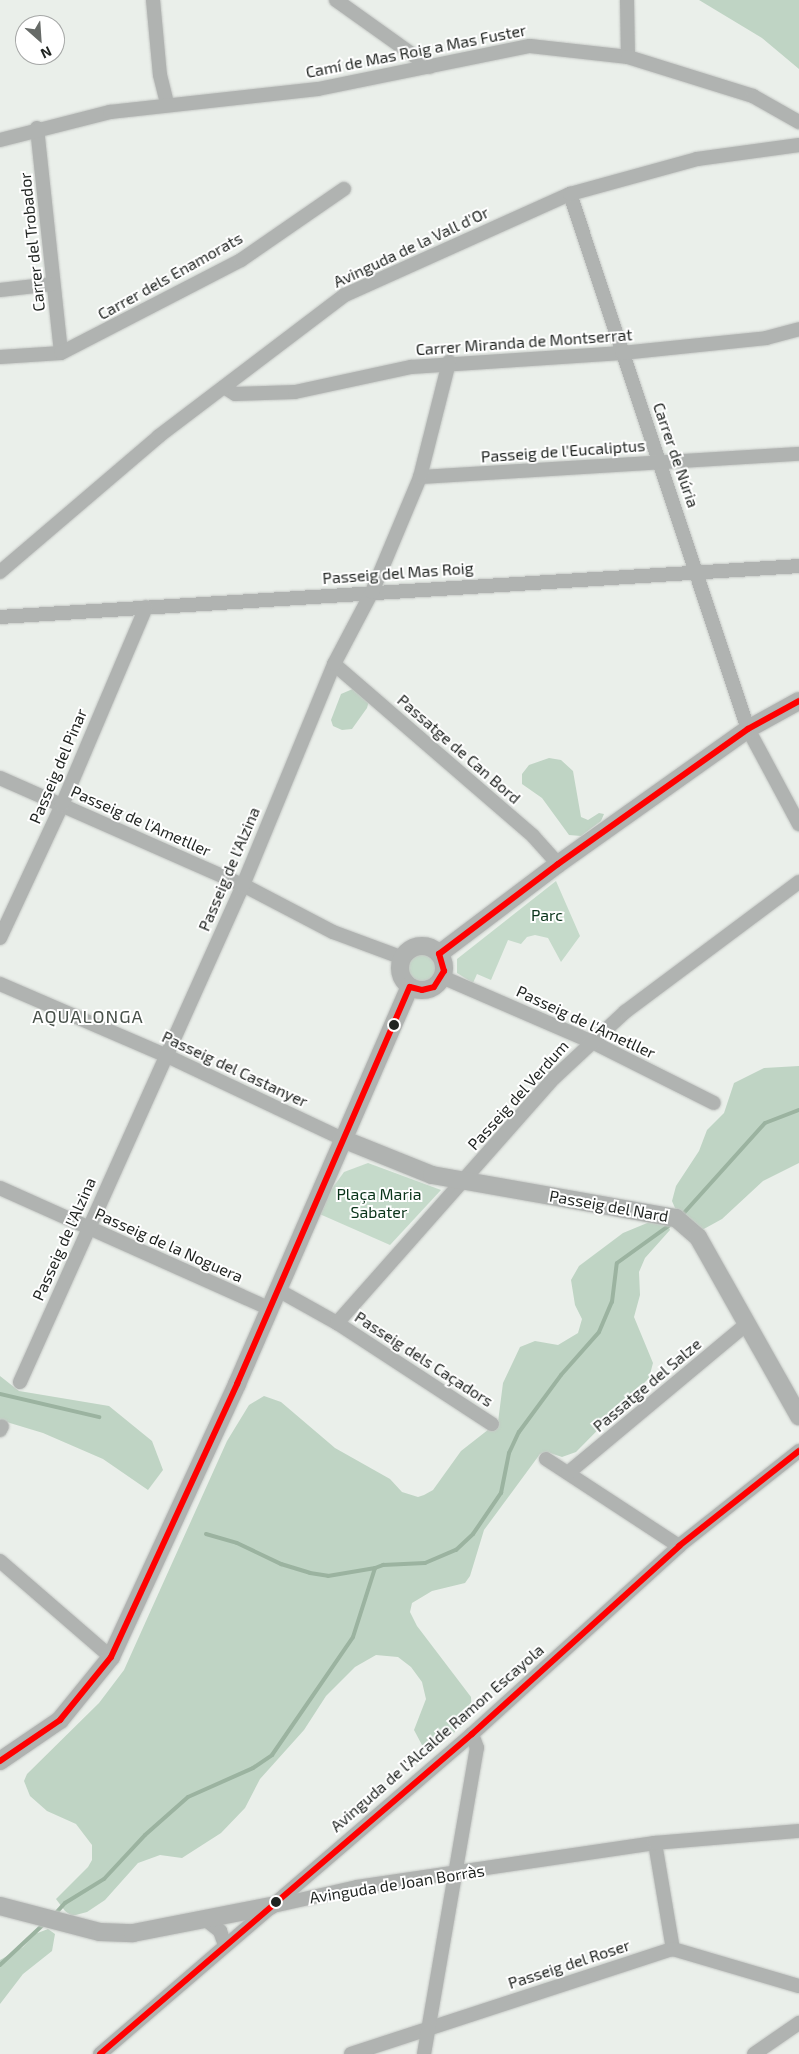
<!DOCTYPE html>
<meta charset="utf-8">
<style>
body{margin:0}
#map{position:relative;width:799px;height:2054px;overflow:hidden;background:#eaefea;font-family:"Exo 2",sans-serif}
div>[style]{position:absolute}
.green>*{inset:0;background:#c5daca}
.round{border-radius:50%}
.forest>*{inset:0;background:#bfd4c4}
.stream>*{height:4px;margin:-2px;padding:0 2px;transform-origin:2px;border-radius:2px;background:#9bb3a0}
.roads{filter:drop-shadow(0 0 1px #c6c9c6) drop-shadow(0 0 1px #c6c9c6)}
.minor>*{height:14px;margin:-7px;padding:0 7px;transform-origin:7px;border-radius:7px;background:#b0b3b1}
.tertiary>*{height:18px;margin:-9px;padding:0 9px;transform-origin:9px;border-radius:9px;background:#b0b3b1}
.tertiary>.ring{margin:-9px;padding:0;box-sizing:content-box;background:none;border:18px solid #b0b3b1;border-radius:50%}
.bus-1>*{height:6px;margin:-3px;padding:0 3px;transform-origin:3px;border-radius:3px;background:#f00}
.dots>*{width:14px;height:14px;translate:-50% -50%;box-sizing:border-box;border:2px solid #fff;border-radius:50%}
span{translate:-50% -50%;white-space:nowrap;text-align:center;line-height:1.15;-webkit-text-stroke:4px #fff;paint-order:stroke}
.street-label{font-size:16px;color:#1f2320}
.park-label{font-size:16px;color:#0a341a}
.neighbourhood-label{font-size:18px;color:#48514a;letter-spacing:1px}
.north{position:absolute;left:15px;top:15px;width:50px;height:50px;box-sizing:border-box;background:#fff;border:1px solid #a5a7a6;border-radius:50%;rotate:154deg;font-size:14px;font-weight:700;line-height:20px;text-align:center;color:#1f2320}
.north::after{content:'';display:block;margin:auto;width:18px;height:22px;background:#666a67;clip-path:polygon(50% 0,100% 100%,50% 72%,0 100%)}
</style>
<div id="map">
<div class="green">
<i style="clip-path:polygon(556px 881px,580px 936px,561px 962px,548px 938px,535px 935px,527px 937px,521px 944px,508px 940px,491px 980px,477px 974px,473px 983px,457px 973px,457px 959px)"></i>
<i class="round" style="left:408px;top:953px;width:28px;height:28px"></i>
<i style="clip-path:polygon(368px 1163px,441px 1190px,390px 1245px,315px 1212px,344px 1172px)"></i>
</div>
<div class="forest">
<i style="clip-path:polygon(699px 0,799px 0,799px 69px,762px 38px)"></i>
<i style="clip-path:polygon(355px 688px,369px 701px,367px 708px,352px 729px,342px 730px,333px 726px,331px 720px,341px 694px)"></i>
<i style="clip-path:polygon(549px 758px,561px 760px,573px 771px,581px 817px,588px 820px,599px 813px,604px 814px,601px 821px,581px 836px,569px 835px,542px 798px,522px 784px,522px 774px,529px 765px)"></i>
<i style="clip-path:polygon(799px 1066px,799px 1163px,763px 1181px,722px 1219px,702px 1230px,678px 1215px,672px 1201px,676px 1186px,699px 1151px,707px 1130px,724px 1113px,734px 1083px,764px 1068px)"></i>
<i style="clip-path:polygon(652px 1221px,667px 1222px,670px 1230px,645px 1258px,639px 1272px,640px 1295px,634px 1317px,653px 1363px,649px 1378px,576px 1452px,562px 1457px,547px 1452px,540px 1454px,484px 1530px,470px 1576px,465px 1583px,432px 1591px,412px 1603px,410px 1612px,417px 1626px,471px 1697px,472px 1712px,464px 1725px,438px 1745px,422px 1745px,414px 1730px,426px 1699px,422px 1682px,411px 1667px,398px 1657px,376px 1655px,355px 1667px,326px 1696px,304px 1730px,260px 1779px,245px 1808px,221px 1833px,182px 1858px,160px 1855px,138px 1863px,105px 1900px,87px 1912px,72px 1916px,65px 1911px,56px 1899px,88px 1867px,92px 1860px,92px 1845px,76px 1824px,47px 1811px,30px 1796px,24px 1781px,27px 1774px,99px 1703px,124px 1670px,227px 1441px,249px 1405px,264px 1396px,281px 1402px,335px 1448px,390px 1479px,402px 1492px,418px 1497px,424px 1495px,433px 1490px,461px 1451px,498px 1422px,503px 1383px,520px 1347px,535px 1341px,558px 1345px,578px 1333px,582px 1319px,575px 1305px,571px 1280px,579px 1266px,623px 1233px)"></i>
<i style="clip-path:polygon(0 1376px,19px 1391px,109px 1406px,152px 1441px,163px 1470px,148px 1490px,103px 1459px,43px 1433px,0 1420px)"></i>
<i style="clip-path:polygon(48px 1929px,55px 1934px,52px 1951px,23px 1974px,0 2004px,0 1960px,23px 1947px,35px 1934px)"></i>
</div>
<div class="stream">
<i style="left:683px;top:1214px;width:122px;rotate:-48deg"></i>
<i style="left:765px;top:1123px;width:36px;rotate:-21deg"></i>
<i style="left:0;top:1394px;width:102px;rotate:13.1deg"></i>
<i style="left:206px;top:1534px;width:32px;rotate:16deg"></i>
<i style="left:237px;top:1543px;width:49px;rotate:25.5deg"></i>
<i style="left:281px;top:1564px;width:30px;rotate:17deg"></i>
<i style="left:310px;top:1573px;width:18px;rotate:9deg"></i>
<i style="left:328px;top:1576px;width:48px;rotate:-9.7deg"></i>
<i style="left:55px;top:1914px;width:15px;rotate:-48deg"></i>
<i style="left:65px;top:1903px;width:46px;rotate:-31.6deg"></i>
<i style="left:104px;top:1879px;width:60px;rotate:-47deg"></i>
<i style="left:145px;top:1835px;width:57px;rotate:-41.5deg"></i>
<i style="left:188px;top:1797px;width:71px;rotate:-24deg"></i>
<i style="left:253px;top:1768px;width:23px;rotate:-34deg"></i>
<i style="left:272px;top:1755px;width:143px;rotate:-55.5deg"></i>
<i style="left:353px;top:1637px;width:72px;rotate:-72.3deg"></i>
<i style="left:375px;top:1568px;width:9px;rotate:-21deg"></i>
<i style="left:383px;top:1565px;width:42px;rotate:-2.7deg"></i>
<i style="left:425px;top:1563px;width:34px;rotate:-23deg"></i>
<i style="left:456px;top:1550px;width:23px;rotate:-43deg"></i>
<i style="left:473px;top:1534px;width:50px;rotate:-55.7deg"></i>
<i style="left:501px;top:1493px;width:41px;rotate:-78.7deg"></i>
<i style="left:509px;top:1453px;width:23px;rotate:-65deg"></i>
<i style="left:519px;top:1432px;width:71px;rotate:-53.6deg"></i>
<i style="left:561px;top:1375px;width:57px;rotate:-48.5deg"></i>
<i style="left:599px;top:1332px;width:33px;rotate:-67deg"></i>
<i style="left:612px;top:1302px;width:39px;rotate:-83deg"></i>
<i style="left:617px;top:1263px;width:67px;rotate:-35.8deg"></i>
<i style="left:0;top:1965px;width:63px;rotate:-43.1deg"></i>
</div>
<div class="roads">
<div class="minor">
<i style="left:153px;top:0;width:75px;rotate:84.7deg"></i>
<i style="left:160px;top:75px;width:30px;rotate:76deg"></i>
<i style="left:336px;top:0;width:115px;rotate:35.5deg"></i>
<i style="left:627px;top:0;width:57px;rotate:89deg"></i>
<i style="left:37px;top:128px;width:226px;rotate:83.9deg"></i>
<i style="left:0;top:140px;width:114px;rotate:-14.3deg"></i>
<i style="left:110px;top:112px;width:209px;rotate:-6.3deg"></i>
<i style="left:318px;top:89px;width:216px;rotate:-11.5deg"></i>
<i style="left:530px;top:46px;width:99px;rotate:6.4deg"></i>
<i style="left:628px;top:57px;width:131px;rotate:17.3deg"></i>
<i style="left:753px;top:96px;width:53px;rotate:29.5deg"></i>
<i style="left:570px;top:194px;width:564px;rotate:71.6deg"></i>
<i style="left:748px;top:729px;width:108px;rotate:61.8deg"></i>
<i style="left:0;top:290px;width:53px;rotate:-6.5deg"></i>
<i style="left:0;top:357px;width:61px;rotate:-3.8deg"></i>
<i style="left:61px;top:353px;width:203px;rotate:-27.3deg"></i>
<i style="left:241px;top:260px;width:125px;rotate:-34.6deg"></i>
<i style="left:224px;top:387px;width:13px;rotate:32deg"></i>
<i style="left:235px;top:394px;width:60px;rotate:-1.9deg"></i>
<i style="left:295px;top:392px;width:119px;rotate:-12.2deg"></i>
<i style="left:411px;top:367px;width:211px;rotate:-3.8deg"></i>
<i style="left:622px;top:353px;width:145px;rotate:-5.9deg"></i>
<i style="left:766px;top:338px;width:34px;rotate:-15deg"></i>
<i style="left:420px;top:477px;width:380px;rotate:-3.5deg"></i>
<i style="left:0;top:572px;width:209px;rotate:-40.5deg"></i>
<i style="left:159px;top:436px;width:233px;rotate:-37.2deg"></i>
<i style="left:345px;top:295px;width:247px;rotate:-24.2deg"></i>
<i style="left:570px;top:194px;width:132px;rotate:-15.4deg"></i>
<i style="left:697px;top:159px;width:103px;rotate:-7.8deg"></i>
<i style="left:0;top:617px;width:801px;rotate:-3.65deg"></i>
<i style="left:334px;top:664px;width:263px;rotate:40.8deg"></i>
<i style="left:533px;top:836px;width:38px;rotate:48deg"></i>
<i style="left:0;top:778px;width:266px;rotate:23.8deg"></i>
<i style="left:243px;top:885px;width:102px;rotate:27.6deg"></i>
<i style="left:333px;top:932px;width:75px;rotate:20.4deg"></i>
<i style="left:0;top:938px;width:147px;rotate:-65deg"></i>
<i style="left:62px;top:805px;width:215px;rotate:-67deg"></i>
<i style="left:442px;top:977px;width:163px;rotate:23.4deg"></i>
<i style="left:592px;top:1042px;width:136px;rotate:26.6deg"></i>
<i style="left:0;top:984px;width:180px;rotate:23.3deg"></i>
<i style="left:165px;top:1055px;width:199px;rotate:25.3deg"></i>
<i style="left:0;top:1188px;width:296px;rotate:24.1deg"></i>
<i style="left:278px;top:1290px;width:68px;rotate:29.2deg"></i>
<i style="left:337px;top:1323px;width:185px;rotate:33.1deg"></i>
<i style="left:337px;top:1323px;width:329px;rotate:-48.5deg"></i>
<i style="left:555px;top:1077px;width:96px;rotate:-42.9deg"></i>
<i style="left:625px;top:1012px;width:217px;rotate:-36.8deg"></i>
<i style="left:20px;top:1382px;width:545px;rotate:-65.83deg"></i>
<i style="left:243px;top:885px;width:239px;rotate:-67.6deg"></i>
<i style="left:334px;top:664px;width:81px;rotate:-62.2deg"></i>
<i style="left:372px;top:592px;width:125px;rotate:-67.3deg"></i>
<i style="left:420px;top:477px;width:119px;rotate:-75.8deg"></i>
<i style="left:0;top:1430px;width:4px;rotate:-63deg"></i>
<i style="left:546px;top:1459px;width:159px;rotate:33.2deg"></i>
<i style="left:568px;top:1473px;width:234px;rotate:-39.8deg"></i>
<i style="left:0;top:1561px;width:147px;rotate:40.9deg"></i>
<i style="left:655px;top:1843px;width:108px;rotate:80.4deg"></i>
<i style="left:273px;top:1906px;width:86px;rotate:-12.7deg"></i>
<i style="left:357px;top:1887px;width:301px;rotate:-8.4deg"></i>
<i style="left:655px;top:1843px;width:144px;rotate:-4.8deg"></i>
<i style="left:206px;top:1920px;width:18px;rotate:38deg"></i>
<i style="left:220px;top:1931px;width:15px;rotate:70deg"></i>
<i style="left:100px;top:2054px;width:491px;rotate:-40.7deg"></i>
<i style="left:472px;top:1734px;width:280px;rotate:-42.2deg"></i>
<i style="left:679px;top:1546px;width:153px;rotate:-38.4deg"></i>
<i style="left:351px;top:2054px;width:339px;rotate:-18.1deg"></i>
<i style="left:673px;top:1949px;width:131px;rotate:16.4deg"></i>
<i style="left:424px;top:2054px;width:311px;rotate:-80.2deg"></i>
<i style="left:477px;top:1748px;width:15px;rotate:-110deg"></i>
<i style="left:754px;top:2054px;width:55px;rotate:-34.6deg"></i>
</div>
<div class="tertiary">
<i class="ring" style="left:400px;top:946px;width:26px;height:26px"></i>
<i style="left:439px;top:954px;width:149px;rotate:-37.1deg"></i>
<i style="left:558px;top:864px;width:233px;rotate:-35.4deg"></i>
<i style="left:748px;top:729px;width:58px;rotate:-28.8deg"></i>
<i style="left:345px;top:1140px;width:94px;rotate:21.9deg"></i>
<i style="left:432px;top:1175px;width:248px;rotate:10deg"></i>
<i style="left:676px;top:1218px;width:29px;rotate:41deg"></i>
<i style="left:698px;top:1237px;width:206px;rotate:60.6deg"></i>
<i style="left:0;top:1761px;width:73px;rotate:-34.3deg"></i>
<i style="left:60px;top:1720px;width:81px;rotate:-51deg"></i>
<i style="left:111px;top:1657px;width:301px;rotate:-65.2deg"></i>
<i style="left:237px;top:1384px;width:433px;rotate:-66.5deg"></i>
<i style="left:0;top:1906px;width:103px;rotate:14.6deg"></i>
<i style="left:100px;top:1932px;width:33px;rotate:2deg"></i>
<i style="left:133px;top:1933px;width:140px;rotate:-11.1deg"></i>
</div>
</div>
<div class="bus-1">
<i style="left:0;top:1761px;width:73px;rotate:-34.3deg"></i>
<i style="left:60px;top:1720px;width:81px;rotate:-51deg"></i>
<i style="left:111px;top:1657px;width:301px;rotate:-65.2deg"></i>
<i style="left:237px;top:1384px;width:433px;rotate:-66.5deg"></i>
<i style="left:410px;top:987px;width:12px;rotate:14deg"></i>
<i style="left:422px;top:990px;width:12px;rotate:-14deg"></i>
<i style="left:434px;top:987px;width:19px;rotate:-58deg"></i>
<i style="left:444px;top:971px;width:18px;rotate:-106deg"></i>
<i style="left:439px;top:954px;width:149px;rotate:-37.1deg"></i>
<i style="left:558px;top:864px;width:233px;rotate:-35.4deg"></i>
<i style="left:748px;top:729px;width:58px;rotate:-28.8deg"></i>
<i style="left:100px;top:2054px;width:491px;rotate:-40.7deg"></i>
<i style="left:472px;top:1734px;width:280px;rotate:-42.2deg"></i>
<i style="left:679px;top:1546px;width:153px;rotate:-38.4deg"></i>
</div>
<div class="dots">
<i style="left:394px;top:1025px;background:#1f2320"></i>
<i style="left:276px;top:1902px;background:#1f2320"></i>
</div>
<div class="street-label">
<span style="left:416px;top:51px;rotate:-11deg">Camí de Mas Roig a Mas Fuster</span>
<span style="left:32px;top:242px;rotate:-96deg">Carrer del Trobador</span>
<span style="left:411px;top:247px;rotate:-25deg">Avinguda de la Vall d'Or</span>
<span style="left:170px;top:276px;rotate:-29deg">Carrer dels Enamorats</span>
<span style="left:524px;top:342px;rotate:-4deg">Carrer Miranda de Montserrat</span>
<span style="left:563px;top:451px;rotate:-4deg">Passeig de l'Eucaliptus</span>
<span style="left:676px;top:455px;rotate:71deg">Carrer de Núria</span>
<span style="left:398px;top:573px;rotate:-4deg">Passeig del Mas Roig</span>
<span style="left:459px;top:749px;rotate:41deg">Passatge de Can Bord</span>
<span style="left:58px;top:766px;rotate:-67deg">Passeig del Pinar</span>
<span style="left:141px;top:821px;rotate:24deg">Passeig de l'Ametller</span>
<span style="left:229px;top:869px;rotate:-67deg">Passeig de l'Alzina</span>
<span style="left:586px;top:1022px;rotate:25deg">Passeig de l'Ametller</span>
<span style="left:235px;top:1069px;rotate:25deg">Passeig del Castanyer</span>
<span style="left:518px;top:1095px;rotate:-48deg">Passeig del Verdum</span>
<span style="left:609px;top:1206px;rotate:10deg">Passeig del Nard</span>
<span style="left:64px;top:1239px;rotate:-66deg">Passeig de l'Alzina</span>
<span style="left:169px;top:1245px;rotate:24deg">Passeig de la Noguera</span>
<span style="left:424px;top:1359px;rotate:33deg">Passeig dels Caçadors</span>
<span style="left:647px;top:1385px;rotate:-40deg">Passatge del Salze</span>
<span style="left:437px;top:1738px;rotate:-41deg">Avinguda de l'Alcalde Ramon Escayola</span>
<span style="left:397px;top:1884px;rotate:-9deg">Avinguda de Joan Borràs</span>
<span style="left:569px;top:1964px;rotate:-18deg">Passeig del Roser</span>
</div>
<div class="park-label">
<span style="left:547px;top:915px">Parc</span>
<span style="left:379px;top:1203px">Plaça Maria<br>Sabater</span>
</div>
<div class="neighbourhood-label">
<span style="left:88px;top:1016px">AQUALONGA</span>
</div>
<div class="north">N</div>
</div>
